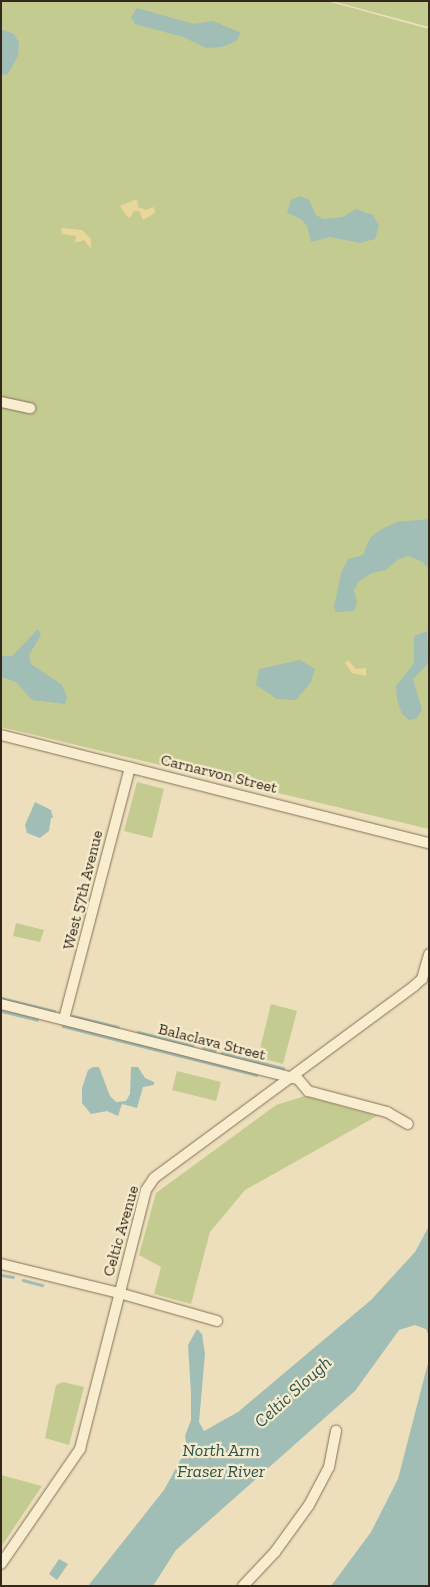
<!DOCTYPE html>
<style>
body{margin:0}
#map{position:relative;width:430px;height:1587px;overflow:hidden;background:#eddfbc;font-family:"Zilla Slab",serif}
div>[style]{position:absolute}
.green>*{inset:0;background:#c3cb91}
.sand>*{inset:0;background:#ead698}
.water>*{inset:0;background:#a0beb6}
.stream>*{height:2.5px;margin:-1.25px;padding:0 1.25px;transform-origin:1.25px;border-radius:1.25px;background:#a0beb6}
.roads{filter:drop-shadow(0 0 1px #857056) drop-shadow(0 0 1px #857056)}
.minor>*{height:10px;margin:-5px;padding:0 5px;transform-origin:5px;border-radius:5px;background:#f9edcf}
span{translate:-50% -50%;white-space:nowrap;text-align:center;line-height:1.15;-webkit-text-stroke:4.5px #f5eacb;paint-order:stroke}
.street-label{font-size:16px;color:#34271b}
.water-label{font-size:18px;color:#2a5452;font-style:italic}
.frame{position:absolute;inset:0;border:2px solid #34271b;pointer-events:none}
</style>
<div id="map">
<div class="green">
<i style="clip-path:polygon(1px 1px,327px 1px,429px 29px,429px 829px,1px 727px)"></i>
<i style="clip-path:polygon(332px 1px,429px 1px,429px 27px)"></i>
<i style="clip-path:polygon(137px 782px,164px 789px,152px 838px,124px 831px)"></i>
<i style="clip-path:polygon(16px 923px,44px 930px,40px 942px,13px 936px)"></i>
<i style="clip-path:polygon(271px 1004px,297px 1011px,283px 1064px,258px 1057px)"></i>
<i style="clip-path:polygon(177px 1071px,221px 1082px,216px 1101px,172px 1090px)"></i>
<i style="clip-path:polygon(305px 1096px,377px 1116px,245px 1190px,210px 1232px,191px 1304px,154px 1294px,161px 1267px,139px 1255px,156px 1193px,276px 1105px)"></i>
<i style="clip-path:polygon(63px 1382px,84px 1387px,69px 1445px,45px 1438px,56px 1385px)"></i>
<i style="clip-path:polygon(1px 1475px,42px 1486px,1px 1547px)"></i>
</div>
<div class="sand">
<i style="clip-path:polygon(137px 199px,138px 207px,146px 210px,154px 207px,155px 213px,143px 220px,139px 211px,134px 211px,130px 218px,127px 216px,120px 206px)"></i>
<i style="clip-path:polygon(61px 228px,82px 230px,91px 239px,91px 249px,84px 240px,75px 243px,76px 236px,62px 234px)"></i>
<i style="clip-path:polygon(348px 660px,356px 669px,366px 668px,366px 676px,352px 673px,345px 663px)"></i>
</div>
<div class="water">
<i style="clip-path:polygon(137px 8px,194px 24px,213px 21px,241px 33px,236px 41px,222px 47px,206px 48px,183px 37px,135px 24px,131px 17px)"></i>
<i style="clip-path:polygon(1px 29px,14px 34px,19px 43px,18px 56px,8px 74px,1px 75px)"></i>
<i style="clip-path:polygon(300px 196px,309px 200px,316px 215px,323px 219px,343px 217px,356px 209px,373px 215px,379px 226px,375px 239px,360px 243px,330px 237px,311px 242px,307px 226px,301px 219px,287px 213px,291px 200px)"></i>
<i style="clip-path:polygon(429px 519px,429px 571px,423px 562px,408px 556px,399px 559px,386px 570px,372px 573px,359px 581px,354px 590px,357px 603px,354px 611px,336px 612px,334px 607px,341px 573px,348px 559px,363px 555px,370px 538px,380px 530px,397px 522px)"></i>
<i style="clip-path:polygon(38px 629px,41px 635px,29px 655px,31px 664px,62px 685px,67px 697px,65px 704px,32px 700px,16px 682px,1px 677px,1px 656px,12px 656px)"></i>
<i style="clip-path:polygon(427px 631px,429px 662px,413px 679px,422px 710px,416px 719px,409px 720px,402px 714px,397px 700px,396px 686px,414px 663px,414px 636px)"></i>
<i style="clip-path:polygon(300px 660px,315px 669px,311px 682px,296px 700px,277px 699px,256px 685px,259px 669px)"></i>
<i style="clip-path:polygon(35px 802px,51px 810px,53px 818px,51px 818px,49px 831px,40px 838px,27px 833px,25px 825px)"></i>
<i style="clip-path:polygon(93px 1067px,99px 1067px,110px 1096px,116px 1102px,126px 1101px,130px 1094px,131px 1067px,138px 1067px,145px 1078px,154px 1082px,154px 1085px,143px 1087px,137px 1108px,122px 1104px,118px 1116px,107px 1111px,91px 1114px,82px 1103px,82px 1088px,88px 1070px)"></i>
<i style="clip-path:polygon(429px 1226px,429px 1336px,426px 1329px,415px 1325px,399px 1330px,355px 1391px,176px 1550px,153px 1586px,88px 1586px,164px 1490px,187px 1448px,185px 1436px,191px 1420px,191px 1394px,188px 1345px,197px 1329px,202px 1334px,205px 1354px,199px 1422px,204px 1431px,238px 1412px,371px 1300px,415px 1252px)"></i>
<i style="clip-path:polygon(429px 1359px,429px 1586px,331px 1586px,371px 1532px,398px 1479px)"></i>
<i style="clip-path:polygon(59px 1559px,68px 1564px,57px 1580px,49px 1574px)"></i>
</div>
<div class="stream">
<i style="left:1px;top:998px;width:55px;rotate:13.8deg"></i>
<i style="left:2px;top:1011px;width:36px;rotate:14deg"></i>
<i style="left:73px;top:1016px;width:46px;rotate:13.7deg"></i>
<i style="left:63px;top:1026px;width:199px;rotate:14.2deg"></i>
<i style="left:138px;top:1032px;width:56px;rotate:13.5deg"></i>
<i style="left:203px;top:1048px;width:12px;rotate:14deg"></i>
<i style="left:222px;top:1053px;width:63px;rotate:13.8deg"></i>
<i style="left:2px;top:1275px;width:11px;rotate:10deg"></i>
<i style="left:23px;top:1280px;width:20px;rotate:15deg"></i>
</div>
<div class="roads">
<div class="minor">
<i style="left:1px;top:402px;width:30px;rotate:12deg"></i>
<i style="left:1px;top:735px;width:441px;rotate:14.2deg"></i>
<i style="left:1px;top:1004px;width:306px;rotate:14.2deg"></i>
<i style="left:298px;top:1079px;width:16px;rotate:50deg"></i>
<i style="left:308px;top:1091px;width:82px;rotate:14.9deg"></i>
<i style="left:387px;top:1112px;width:24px;rotate:30deg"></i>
<i style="left:64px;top:1019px;width:260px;rotate:-75.3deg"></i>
<i style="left:1px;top:1264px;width:122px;rotate:13.8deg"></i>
<i style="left:119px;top:1293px;width:102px;rotate:15.9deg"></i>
<i style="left:1px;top:1564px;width:140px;rotate:-55.5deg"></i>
<i style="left:80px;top:1449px;width:267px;rotate:-75.7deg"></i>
<i style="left:146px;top:1190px;width:14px;rotate:-56deg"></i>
<i style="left:154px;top:1178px;width:323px;rotate:-36.4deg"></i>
<i style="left:414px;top:986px;width:11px;rotate:-41deg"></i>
<i style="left:422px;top:979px;width:26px;rotate:-74deg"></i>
<i style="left:243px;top:1586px;width:47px;rotate:-46.7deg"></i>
<i style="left:275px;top:1552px;width:58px;rotate:-54.1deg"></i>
<i style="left:309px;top:1505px;width:43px;rotate:-62.2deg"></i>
<i style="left:329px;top:1467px;width:37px;rotate:-79deg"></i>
</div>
</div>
<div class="street-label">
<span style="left:219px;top:774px;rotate:14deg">Carnarvon Street</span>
<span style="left:83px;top:890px;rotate:-76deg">West 57th Avenue</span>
<span style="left:212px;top:1042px;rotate:14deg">Balaclava Street</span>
<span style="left:121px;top:1231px;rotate:-74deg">Celtic Avenue</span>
</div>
<div class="water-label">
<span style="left:293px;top:1392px;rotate:-42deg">Celtic Slough</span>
<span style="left:221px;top:1461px">North Arm<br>Fraser River</span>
</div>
<div class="frame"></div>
</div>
